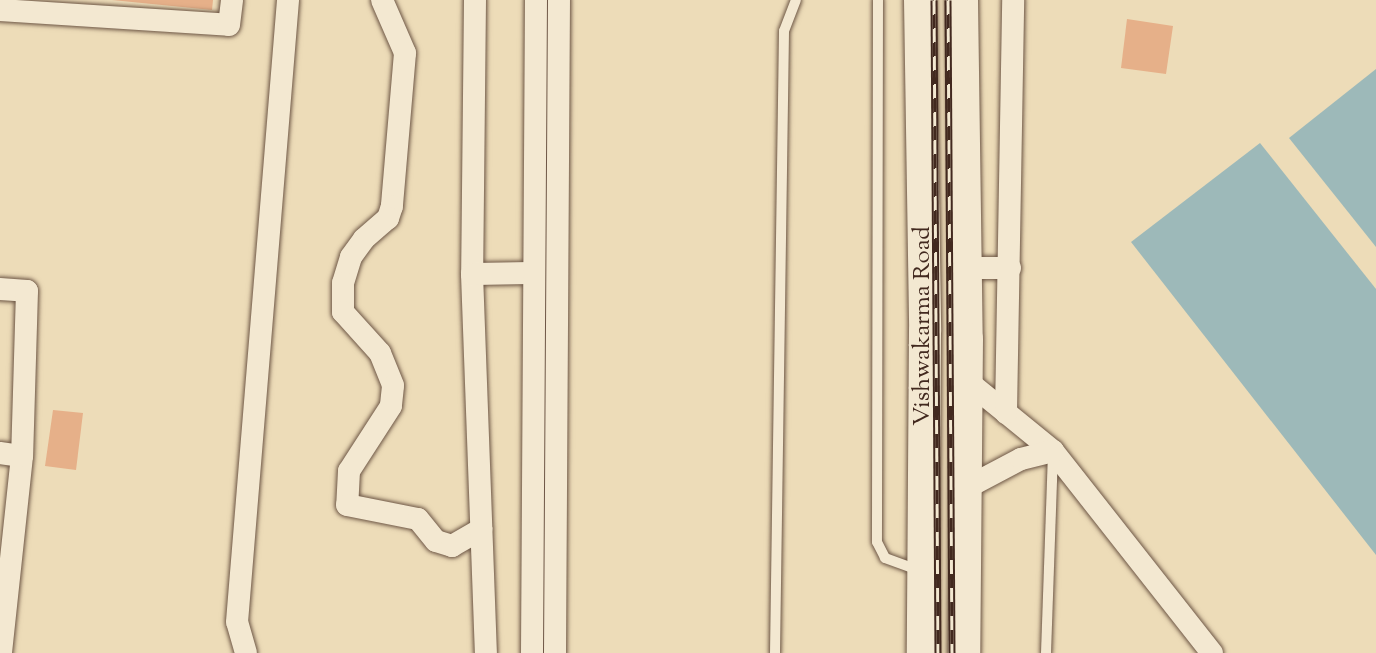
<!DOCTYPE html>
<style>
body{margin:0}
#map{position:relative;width:1376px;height:653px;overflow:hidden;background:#eddcb8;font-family:"Sorts Mill Goudy",serif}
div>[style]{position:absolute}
.water>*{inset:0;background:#9db9b9}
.building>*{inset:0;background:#e6b089}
.roads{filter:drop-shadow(0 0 2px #6d5645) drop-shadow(0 0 2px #6d5645)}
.lane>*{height:10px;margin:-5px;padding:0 5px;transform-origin:5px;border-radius:5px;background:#f3e8d1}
.street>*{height:22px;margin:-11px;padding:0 11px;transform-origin:11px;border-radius:11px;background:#f3e8d1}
.secondary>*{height:32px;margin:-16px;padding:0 16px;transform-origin:16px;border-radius:16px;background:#f3e8d1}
.rail>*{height:7px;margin-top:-3.5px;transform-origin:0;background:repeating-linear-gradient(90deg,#f3e8d1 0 14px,#42291f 0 28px);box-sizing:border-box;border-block:2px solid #42291f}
span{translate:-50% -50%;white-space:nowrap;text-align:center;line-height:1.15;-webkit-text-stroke:4.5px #f3e8d1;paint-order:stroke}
.street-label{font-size:24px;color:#42291f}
</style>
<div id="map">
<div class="water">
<i style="clip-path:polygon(1376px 69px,1376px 247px,1289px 138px)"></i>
<i style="clip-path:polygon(1260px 143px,1376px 289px,1376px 555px,1131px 242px)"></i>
</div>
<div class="building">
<i style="clip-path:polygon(112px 0,213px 0,212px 10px)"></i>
<i style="clip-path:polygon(1127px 19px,1173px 26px,1166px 74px,1121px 68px)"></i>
<i style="clip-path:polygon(53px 410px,83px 413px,76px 470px,45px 466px)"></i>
</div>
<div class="roads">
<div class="lane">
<i style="left:878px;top:0;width:542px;rotate:90.11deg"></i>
<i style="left:877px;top:542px;width:18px;rotate:63deg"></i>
<i style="left:885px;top:558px;width:37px;rotate:20deg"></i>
<i style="left:775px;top:653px;width:622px;rotate:-89.17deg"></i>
<i style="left:784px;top:31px;width:33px;rotate:-69deg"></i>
<i style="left:1046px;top:653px;width:198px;rotate:-88deg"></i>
</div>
<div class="street">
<i style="left:382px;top:0;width:58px;rotate:66.5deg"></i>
<i style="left:405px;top:53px;width:154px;rotate:94.9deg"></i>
<i style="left:392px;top:206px;width:13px;rotate:108deg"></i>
<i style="left:388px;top:218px;width:32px;rotate:139deg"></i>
<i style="left:364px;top:239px;width:22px;rotate:126deg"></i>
<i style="left:351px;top:257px;width:27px;rotate:107deg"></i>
<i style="left:343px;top:283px;width:29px;rotate:90deg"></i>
<i style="left:343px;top:312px;width:55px;rotate:47.9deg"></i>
<i style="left:380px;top:353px;width:35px;rotate:68deg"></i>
<i style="left:393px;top:386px;width:20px;rotate:96deg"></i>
<i style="left:391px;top:406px;width:77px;rotate:122.9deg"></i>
<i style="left:349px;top:471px;width:34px;rotate:93deg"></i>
<i style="left:347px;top:505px;width:72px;rotate:11.2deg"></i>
<i style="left:418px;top:519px;width:28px;rotate:51deg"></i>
<i style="left:436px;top:541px;width:17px;rotate:17deg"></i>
<i style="left:452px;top:546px;width:34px;rotate:-30deg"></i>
<i style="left:475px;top:0;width:274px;rotate:90.6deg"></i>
<i style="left:472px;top:274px;width:379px;rotate:87.9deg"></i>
<i style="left:0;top:10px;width:229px;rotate:3.7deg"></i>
<i style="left:229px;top:25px;width:25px;rotate:-83deg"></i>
<i style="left:966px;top:268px;width:44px"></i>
<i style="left:472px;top:274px;width:60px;rotate:-1deg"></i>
<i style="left:0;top:289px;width:27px;rotate:4deg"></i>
<i style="left:27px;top:291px;width:165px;rotate:91.7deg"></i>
<i style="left:22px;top:456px;width:198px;rotate:96.1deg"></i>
<i style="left:966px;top:380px;width:112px;rotate:39.2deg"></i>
<i style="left:1053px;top:451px;width:257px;rotate:51.8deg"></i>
<i style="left:1006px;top:413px;width:413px;rotate:-89deg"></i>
<i style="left:0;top:453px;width:22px;rotate:8deg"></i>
<i style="left:966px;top:488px;width:62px;rotate:-27.8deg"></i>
<i style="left:1021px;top:459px;width:33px;rotate:-14deg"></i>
<i style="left:246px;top:653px;width:32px;rotate:-106deg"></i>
<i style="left:237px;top:622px;width:624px;rotate:-85.31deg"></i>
<i style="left:532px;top:653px;width:653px;rotate:-89.65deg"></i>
<i style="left:555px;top:653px;width:653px;rotate:-89.65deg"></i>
</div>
<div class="secondary">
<i style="left:920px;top:0;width:331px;rotate:89.1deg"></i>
<i style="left:925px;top:331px;width:322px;rotate:90.4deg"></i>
<i style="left:962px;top:0;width:339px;rotate:89.2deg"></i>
<i style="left:967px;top:339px;width:314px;rotate:90.5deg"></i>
</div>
</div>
<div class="rail">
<i style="left:934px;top:0;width:653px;rotate:89.65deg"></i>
<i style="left:948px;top:0;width:653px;rotate:89.65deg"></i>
</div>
<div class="street-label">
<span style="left:924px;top:326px;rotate:-90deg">Vishwakarma Road</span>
</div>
</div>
